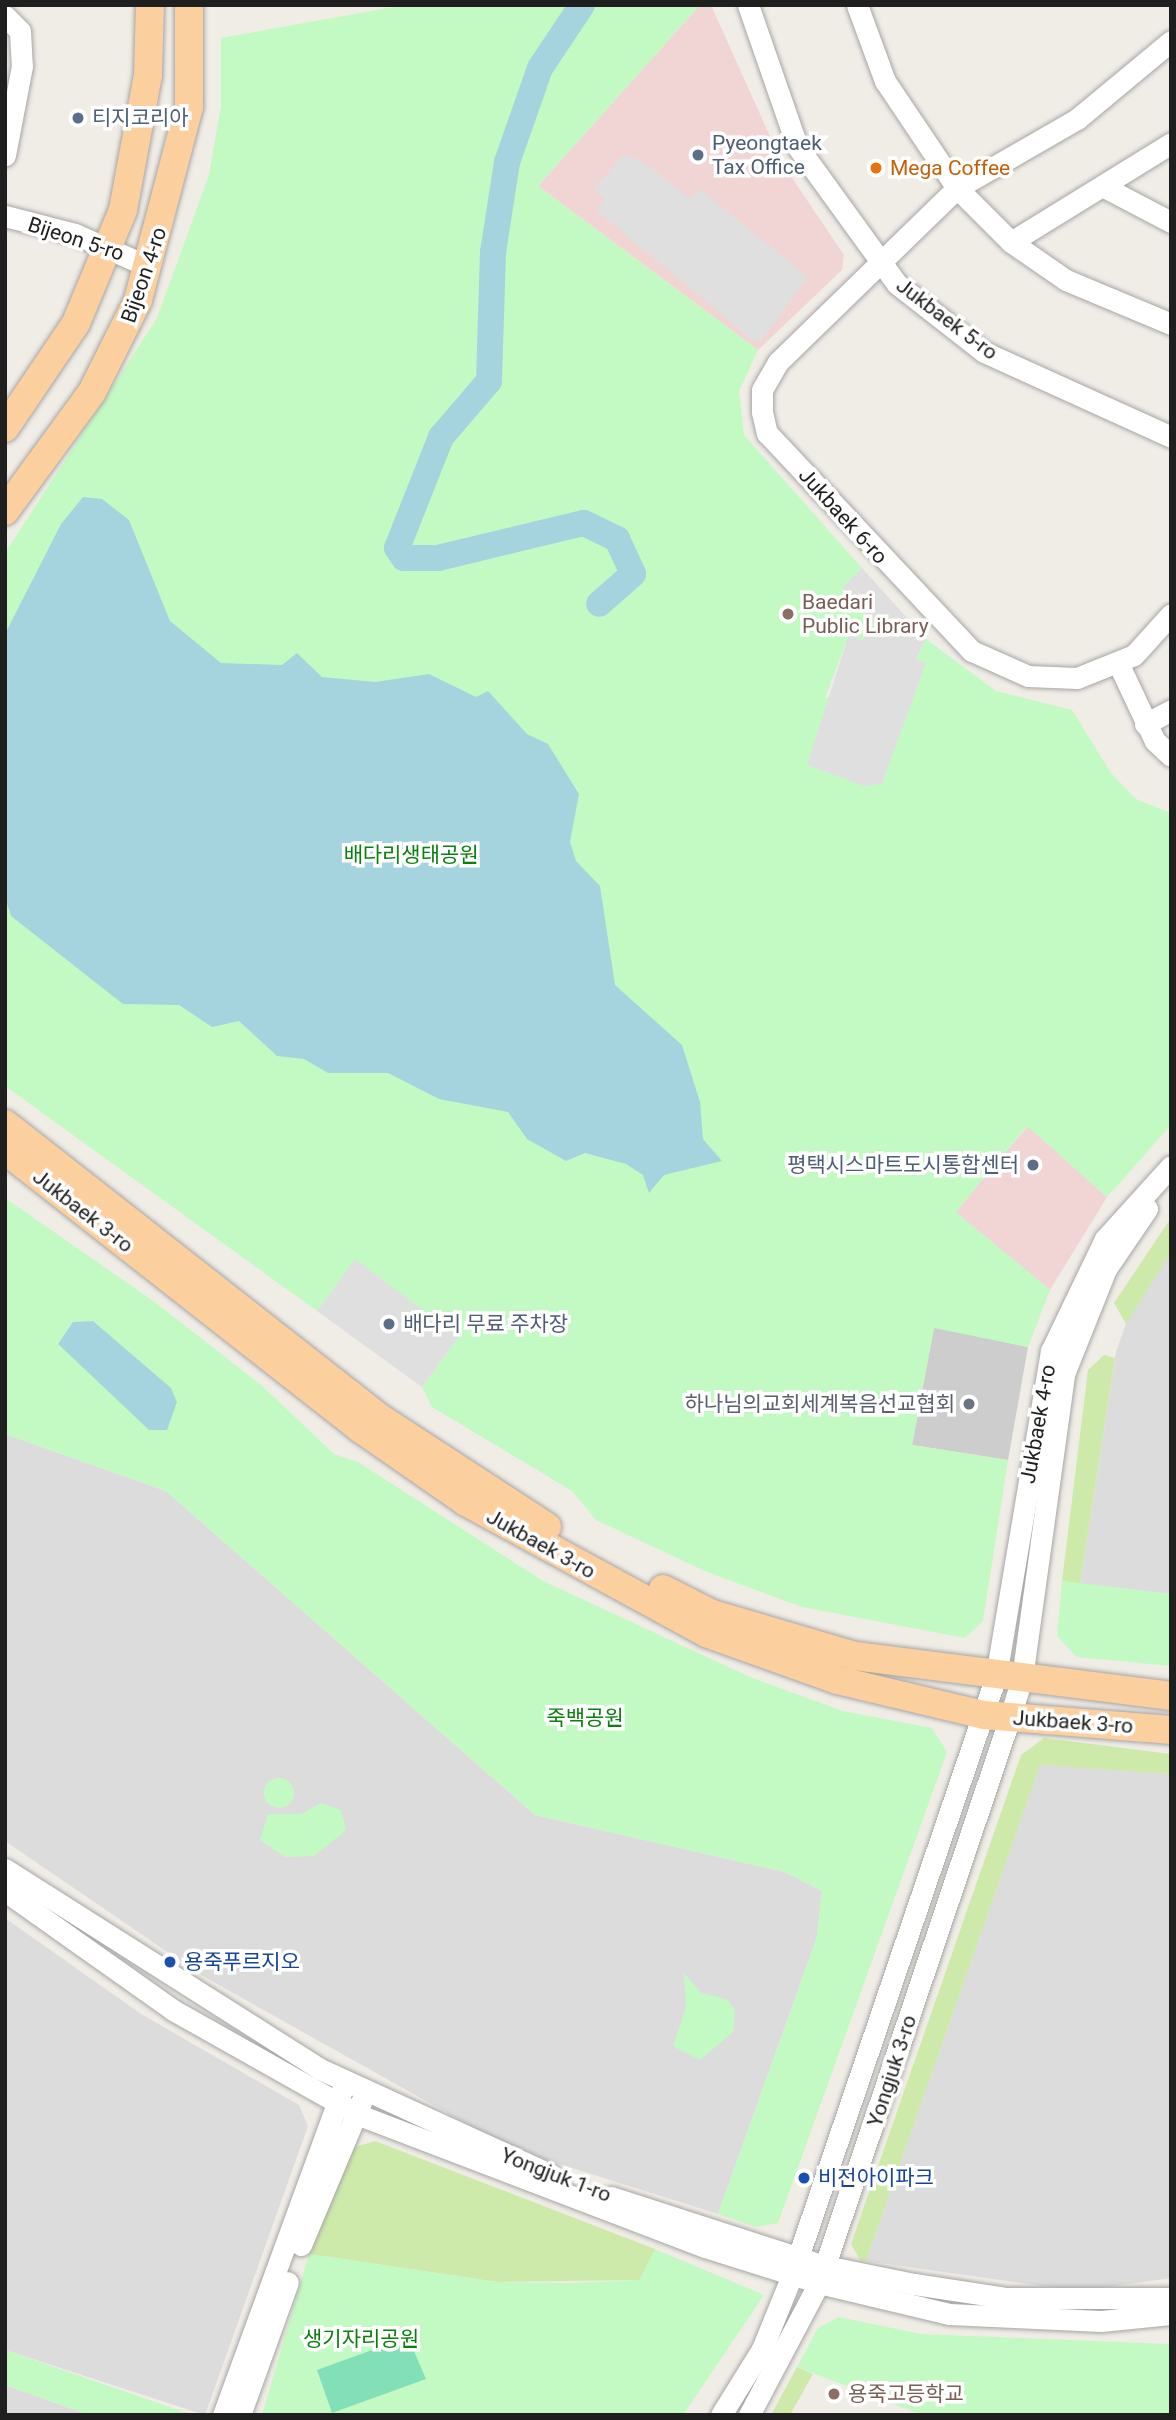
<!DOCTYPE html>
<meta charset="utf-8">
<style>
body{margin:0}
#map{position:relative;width:1176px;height:2420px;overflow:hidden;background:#f0ece6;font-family:Roboto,"Noto Sans KR",sans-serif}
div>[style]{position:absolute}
.residential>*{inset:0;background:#dddcdc}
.commercial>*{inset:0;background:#f1d5d5}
.religious>*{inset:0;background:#cdcdcd}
.grass>*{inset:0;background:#ceeaab}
.park>*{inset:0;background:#c3fac4}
.round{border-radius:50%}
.pitch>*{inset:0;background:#83dfb7}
.parking>*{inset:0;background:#dfdfdf}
.water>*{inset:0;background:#a6d4de}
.river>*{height:26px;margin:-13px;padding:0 13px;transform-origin:13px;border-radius:13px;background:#a6d4de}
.roads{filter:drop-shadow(0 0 2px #a6a6a6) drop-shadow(0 0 2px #a6a6a6)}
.minor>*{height:21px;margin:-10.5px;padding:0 10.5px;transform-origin:10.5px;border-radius:10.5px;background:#fff}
.major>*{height:28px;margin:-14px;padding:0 14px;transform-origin:14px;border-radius:14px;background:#fccf9e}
.dots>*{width:19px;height:19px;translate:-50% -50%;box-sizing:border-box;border:4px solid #fff;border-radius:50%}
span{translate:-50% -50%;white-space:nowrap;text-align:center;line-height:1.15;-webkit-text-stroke:7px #fff;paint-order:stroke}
.service-label{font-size:21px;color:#4e5e75}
.left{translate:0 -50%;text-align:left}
.right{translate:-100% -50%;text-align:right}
.food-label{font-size:21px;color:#c56008}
.street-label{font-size:21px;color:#1f1f1f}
.education-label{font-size:21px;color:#785e54}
.park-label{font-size:21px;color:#0b800e}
.worship-label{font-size:21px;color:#5b616d}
.transit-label{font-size:21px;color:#164399}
.frame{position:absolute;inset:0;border:7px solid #1f1f1f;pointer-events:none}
</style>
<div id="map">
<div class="residential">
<i style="clip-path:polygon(1171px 1252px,1171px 1594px,1080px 1584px,1116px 1352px,1130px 1312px)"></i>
<i style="clip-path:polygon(5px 1434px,166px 1491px,535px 1815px,785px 1872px,822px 1891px,817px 1937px,718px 2214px,512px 2149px,201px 1975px,5px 1841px)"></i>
<i style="clip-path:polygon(1040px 1764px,1171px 1774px,1171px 2278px,1078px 2291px,866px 2261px)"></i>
<i style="clip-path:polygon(5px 1918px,141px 2014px,299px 2105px,308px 2126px,205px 2415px,5px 2350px)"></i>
<i style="clip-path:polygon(5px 2385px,89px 2415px,5px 2415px)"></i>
</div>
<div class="commercial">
<i style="clip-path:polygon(700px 5px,711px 5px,782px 163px,844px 255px,842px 270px,758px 350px,538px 186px)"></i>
<i style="clip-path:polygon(1028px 1126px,1107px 1197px,1050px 1290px,955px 1212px)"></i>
</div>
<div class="religious">
<i style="clip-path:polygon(934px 1327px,1028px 1347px,1008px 1460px,912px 1445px)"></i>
</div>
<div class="grass">
<i style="clip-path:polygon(1171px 1218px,1171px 1252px,1126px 1324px,1114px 1303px)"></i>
<i style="clip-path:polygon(1104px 1355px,1115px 1358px,1080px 1584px,1062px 1581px,1088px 1370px)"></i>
<i style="clip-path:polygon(1044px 1738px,1171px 1754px,1171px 1774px,1040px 1765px,866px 2261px,860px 2260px,851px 2244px,1021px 1755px)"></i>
<i style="clip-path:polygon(375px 2141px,655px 2249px,648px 2270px,639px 2280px,497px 2282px,309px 2254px,352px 2148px)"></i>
<i style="clip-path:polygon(797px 2367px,813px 2374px,790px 2415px,771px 2415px)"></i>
</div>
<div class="park">
<i style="clip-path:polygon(405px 5px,700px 5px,538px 186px,758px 350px,739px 391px,744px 435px,862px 568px,842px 588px,875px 626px,862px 640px,849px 635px,825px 698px,926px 663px,916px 660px,926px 639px,996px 691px,1072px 710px,1111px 773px,1136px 799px,1171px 813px,1171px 1125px,1107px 1197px,1027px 1126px,956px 1212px,1050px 1290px,1028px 1347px,934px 1328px,912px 1445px,1008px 1460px,983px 1621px,965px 1638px,802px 1607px,707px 1572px,596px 1520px,572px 1491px,432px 1407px,422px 1387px,459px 1337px,355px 1260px,317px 1311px,5px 1086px,5px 553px,157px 318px,209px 175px,221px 106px,221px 38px)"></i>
<i style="clip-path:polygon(5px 1198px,152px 1300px,261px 1385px,334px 1454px,358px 1462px,543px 1581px,750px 1677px,843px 1711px,932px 1728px,947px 1752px,778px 2223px,756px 2227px,718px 2214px,817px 1937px,822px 1891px,785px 1872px,535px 1815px,166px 1491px,5px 1434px)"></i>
<i style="clip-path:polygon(1062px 1581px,1171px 1594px,1171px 1666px,1077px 1657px,1057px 1636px)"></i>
<i class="round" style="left:264px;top:1778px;width:30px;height:30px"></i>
<i style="clip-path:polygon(321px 1803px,341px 1810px,346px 1830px,314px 1856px,285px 1857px,260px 1840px,268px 1814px,301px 1814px)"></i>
<i style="clip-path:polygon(684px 1973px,701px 1993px,727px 1999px,735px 2010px,733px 2032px,700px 2060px,673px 2046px,686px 2008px)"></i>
<i style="clip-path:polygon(655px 2249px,764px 2295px,683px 2415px,262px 2415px,309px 2254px,497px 2282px,572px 2283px,639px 2280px)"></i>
<i style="clip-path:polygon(839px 2317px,921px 2334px,1171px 2344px,1171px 2415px,922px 2415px,797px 2367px,818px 2328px)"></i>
<i style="clip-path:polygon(5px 2350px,193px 2415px,89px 2415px,5px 2385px)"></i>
</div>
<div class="pitch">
<i style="clip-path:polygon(408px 2337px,426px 2379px,332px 2413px,317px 2370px)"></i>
</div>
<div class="parking">
<i style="clip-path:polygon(624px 154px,644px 162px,690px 199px,700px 189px,808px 277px,763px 338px,755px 342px,596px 210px,605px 199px,594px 189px)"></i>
<i style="clip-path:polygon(862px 568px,926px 639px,916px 659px,926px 663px,882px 784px,864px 786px,807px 765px,849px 634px,862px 640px,875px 626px,842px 588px)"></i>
<i style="clip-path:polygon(355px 1259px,459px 1337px,422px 1387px,317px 1311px)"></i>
</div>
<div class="water">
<i style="clip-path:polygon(83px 497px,102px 499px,129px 520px,170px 621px,221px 663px,282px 665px,297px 653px,322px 677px,375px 682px,429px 674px,476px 697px,488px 691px,527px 734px,548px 744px,579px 794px,570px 842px,576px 861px,600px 886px,615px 985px,682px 1045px,700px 1102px,703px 1139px,722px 1161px,664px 1175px,649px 1193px,643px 1175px,626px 1164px,585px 1153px,566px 1161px,527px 1139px,508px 1112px,439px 1099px,388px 1073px,328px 1073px,304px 1059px,277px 1056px,239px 1021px,212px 1027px,179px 1005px,123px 1004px,11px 916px,5px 897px,5px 634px,61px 524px)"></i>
<i style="clip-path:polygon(93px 1321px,171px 1388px,177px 1402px,167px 1430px,149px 1430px,58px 1344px,73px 1322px)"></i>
</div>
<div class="river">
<i style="left:582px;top:5px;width:76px;rotate:123.7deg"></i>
<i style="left:540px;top:68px;width:100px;rotate:109.3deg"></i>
<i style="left:507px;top:162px;width:91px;rotate:98.8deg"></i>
<i style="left:493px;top:252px;width:129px;rotate:91.8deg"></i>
<i style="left:489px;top:381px;width:74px;rotate:130.6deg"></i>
<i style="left:441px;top:437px;width:119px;rotate:111.6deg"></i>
<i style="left:397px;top:548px;width:12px;rotate:55deg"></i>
<i style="left:404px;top:558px;width:34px"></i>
<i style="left:438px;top:558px;width:150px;rotate:-13.5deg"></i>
<i style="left:584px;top:523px;width:37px;rotate:26deg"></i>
<i style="left:617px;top:539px;width:38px;rotate:65deg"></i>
<i style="left:633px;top:574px;width:45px;rotate:138.6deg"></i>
</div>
<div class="roads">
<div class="minor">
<i style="left:748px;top:5px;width:149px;rotate:70.8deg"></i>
<i style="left:797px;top:146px;width:170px;rotate:54.1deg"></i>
<i style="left:897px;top:284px;width:110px;rotate:38deg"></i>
<i style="left:984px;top:352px;width:205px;rotate:24.4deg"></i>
<i style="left:857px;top:5px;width:81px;rotate:69.8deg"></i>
<i style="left:885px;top:81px;width:129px;rotate:56.1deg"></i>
<i style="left:957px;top:188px;width:76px;rotate:45deg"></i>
<i style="left:1011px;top:242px;width:67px;rotate:34.6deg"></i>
<i style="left:1066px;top:280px;width:114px;rotate:22.7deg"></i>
<i style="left:5px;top:16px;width:21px;rotate:45deg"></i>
<i style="left:20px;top:31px;width:35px;rotate:87deg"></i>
<i style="left:22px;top:66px;width:91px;rotate:100.8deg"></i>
<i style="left:1171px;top:41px;width:122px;rotate:140.3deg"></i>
<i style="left:1077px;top:119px;width:138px;rotate:150.1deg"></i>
<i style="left:957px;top:188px;width:250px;rotate:135.8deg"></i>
<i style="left:778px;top:362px;width:32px;rotate:120deg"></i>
<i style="left:762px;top:390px;width:22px;rotate:90deg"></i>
<i style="left:762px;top:412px;width:22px;rotate:77deg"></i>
<i style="left:767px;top:433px;width:299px;rotate:46.8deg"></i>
<i style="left:972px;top:651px;width:61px;rotate:24.1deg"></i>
<i style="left:1028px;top:676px;width:49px;rotate:2.3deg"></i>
<i style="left:1077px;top:678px;width:61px;rotate:-22deg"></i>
<i style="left:1134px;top:655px;width:55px;rotate:-47.9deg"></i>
<i style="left:1104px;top:187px;width:76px;rotate:27.6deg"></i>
<i style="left:5px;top:216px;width:72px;rotate:14.4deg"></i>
<i style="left:75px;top:234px;width:77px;rotate:23.9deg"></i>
<i style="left:1011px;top:242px;width:188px;rotate:-31.7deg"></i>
<i style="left:1119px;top:665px;width:84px;rotate:64.7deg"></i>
<i style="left:1155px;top:741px;width:22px;rotate:43deg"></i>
<i style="left:1145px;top:724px;width:30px;rotate:-28deg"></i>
<i style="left:5px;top:1869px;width:373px;rotate:32.4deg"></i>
<i style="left:320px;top:2069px;width:254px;rotate:24.6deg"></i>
<i style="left:5px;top:1891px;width:206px;rotate:35.3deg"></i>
<i style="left:173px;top:2010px;width:214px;rotate:29.4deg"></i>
<i style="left:359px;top:2115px;width:370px;rotate:20.9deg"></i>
<i style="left:705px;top:2247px;width:120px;rotate:17.5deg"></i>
<i style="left:819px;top:2283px;width:134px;rotate:13.4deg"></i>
<i style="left:949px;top:2314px;width:152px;rotate:2.6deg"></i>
<i style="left:1101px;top:2321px;width:70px;rotate:-5.7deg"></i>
<i style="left:611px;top:2197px;width:225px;rotate:17.9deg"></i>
<i style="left:825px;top:2266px;width:91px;rotate:11.4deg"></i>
<i style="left:914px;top:2284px;width:94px;rotate:8.6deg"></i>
<i style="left:1007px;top:2298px;width:164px"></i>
<i style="left:301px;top:2245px;width:157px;rotate:-67.2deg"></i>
<i style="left:223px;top:2415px;width:346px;rotate:-69.9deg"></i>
<i style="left:240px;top:2415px;width:141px;rotate:-70.2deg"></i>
<i style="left:721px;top:2415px;width:78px;rotate:-58.2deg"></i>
<i style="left:762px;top:2349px;width:80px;rotate:-67.9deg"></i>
<i style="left:792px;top:2275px;width:633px;rotate:-71.19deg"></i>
<i style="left:996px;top:1676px;width:330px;rotate:-80.4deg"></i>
<i style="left:1051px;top:1351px;width:124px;rotate:-64.3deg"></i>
<i style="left:1105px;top:1239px;width:98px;rotate:-47.9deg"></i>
<i style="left:749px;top:2415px;width:149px;rotate:-62.1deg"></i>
<i style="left:819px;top:2283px;width:597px;rotate:-71.35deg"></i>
<i style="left:1010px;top:1717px;width:41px;rotate:-72.9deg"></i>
<i style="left:1022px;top:1678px;width:307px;rotate:-82.1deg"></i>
<i style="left:1064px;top:1374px;width:113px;rotate:-68.2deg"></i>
<i style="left:1106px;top:1269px;width:73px;rotate:-55.7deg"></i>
</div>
<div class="major">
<i style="left:5px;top:428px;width:127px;rotate:-55.9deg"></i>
<i style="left:76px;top:323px;width:122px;rotate:-67.4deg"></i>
<i style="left:123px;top:210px;width:137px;rotate:-79.5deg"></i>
<i style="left:148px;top:75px;width:70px;rotate:-88.4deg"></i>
<i style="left:5px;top:511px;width:147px;rotate:-53.8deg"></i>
<i style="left:92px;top:392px;width:103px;rotate:-63.4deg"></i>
<i style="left:138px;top:300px;width:200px;rotate:-75.2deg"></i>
<i style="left:189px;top:107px;width:102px;rotate:-90deg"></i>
<i style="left:5px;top:1124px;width:473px;rotate:38.1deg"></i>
<i style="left:377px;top:1416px;width:203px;rotate:33.1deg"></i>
<i style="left:5px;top:1150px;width:452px;rotate:38.1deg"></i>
<i style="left:361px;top:1429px;width:128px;rotate:34.8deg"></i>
<i style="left:466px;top:1502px;width:273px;rotate:28.6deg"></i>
<i style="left:706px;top:1633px;width:139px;rotate:19.7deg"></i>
<i style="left:837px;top:1680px;width:151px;rotate:13.4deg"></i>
<i style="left:984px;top:1715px;width:188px;rotate:4.6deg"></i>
<i style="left:663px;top:1589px;width:55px;rotate:27deg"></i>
<i style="left:712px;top:1614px;width:149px;rotate:16.4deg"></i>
<i style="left:855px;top:1656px;width:319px;rotate:7.2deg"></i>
</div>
</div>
<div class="dots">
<i style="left:78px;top:118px;background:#5c6f8a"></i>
<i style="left:698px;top:155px;background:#5c6f8a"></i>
<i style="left:876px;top:168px;background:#e8710a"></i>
<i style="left:788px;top:614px;background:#8d6e63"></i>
<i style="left:1033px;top:1165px;background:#5c6f8a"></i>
<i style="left:389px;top:1324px;background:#5c6f8a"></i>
<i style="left:969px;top:1404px;background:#6b7280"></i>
<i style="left:170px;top:1962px;background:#1a4fb4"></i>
<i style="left:804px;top:2178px;background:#1a4fb4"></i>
<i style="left:834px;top:2394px;background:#8d6e63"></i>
</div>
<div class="service-label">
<span class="left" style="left:92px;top:118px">티지코리아</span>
<span class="left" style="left:712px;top:155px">Pyeongtaek<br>Tax Office</span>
<span class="right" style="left:1019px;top:1165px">평택시스마트도시통합센터</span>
<span class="left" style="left:403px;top:1324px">배다리 무료 주차장</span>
</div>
<div class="food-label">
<span class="left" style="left:890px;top:168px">Mega Coffee</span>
</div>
<div class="street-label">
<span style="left:76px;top:239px;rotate:18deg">Bijeon 5-ro</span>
<span style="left:144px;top:275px;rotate:-71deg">Bijeon 4-ro</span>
<span style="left:947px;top:319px;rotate:37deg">Jukbaek 5-ro</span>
<span style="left:843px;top:516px;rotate:48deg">Jukbaek 6-ro</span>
<span style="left:83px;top:1211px;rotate:38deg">Jukbaek 3-ro</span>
<span style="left:1038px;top:1424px;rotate:-80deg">Jukbaek 4-ro</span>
<span style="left:541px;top:1544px;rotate:29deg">Jukbaek 3-ro</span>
<span style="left:1073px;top:1722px;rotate:4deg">Jukbaek 3-ro</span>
<span style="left:892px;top:2071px;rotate:-72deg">Yongjuk 3-ro</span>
<span style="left:556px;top:2175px;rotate:21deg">Yongjuk 1-ro</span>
</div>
<div class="education-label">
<span class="left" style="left:802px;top:614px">Baedari<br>Public Library</span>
<span class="left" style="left:848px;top:2394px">용죽고등학교</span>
</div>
<div class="park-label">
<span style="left:411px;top:855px">배다리생태공원</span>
<span style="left:585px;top:1718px">죽백공원</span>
<span style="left:361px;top:2339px">생기자리공원</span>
</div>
<div class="worship-label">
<span class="right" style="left:955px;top:1404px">하나님의교회세계복음선교협회</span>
</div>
<div class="transit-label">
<span class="left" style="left:184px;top:1962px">용죽푸르지오</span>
<span class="left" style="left:818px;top:2178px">비전아이파크</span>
</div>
<div class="frame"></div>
</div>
